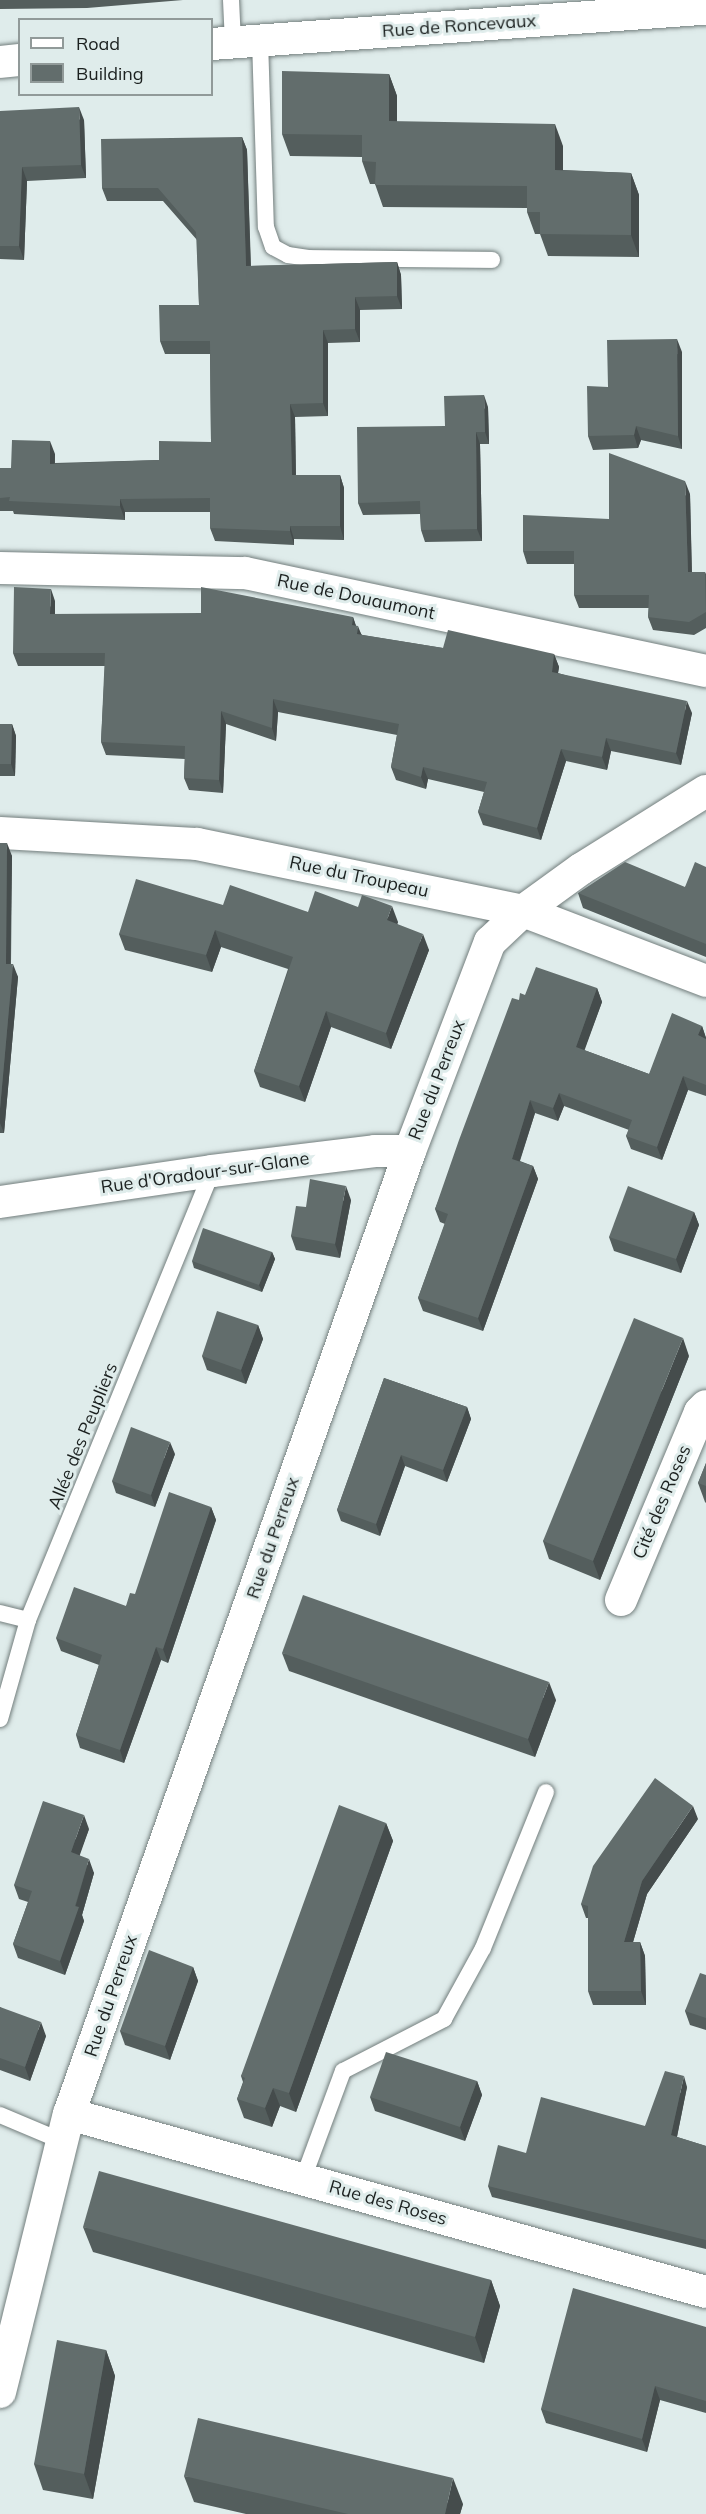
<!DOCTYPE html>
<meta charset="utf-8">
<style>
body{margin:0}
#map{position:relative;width:706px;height:2514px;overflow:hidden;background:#dfeceb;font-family:Mulish,sans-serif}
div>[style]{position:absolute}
.roads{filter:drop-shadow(0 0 2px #737e7d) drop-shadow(0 0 2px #737e7d)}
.service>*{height:16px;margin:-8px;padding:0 8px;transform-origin:8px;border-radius:8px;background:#fff}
.minor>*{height:32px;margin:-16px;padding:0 16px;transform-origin:16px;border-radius:16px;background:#fff}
.wall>*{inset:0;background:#545e5d}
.shaded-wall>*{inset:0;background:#454c4c}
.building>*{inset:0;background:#626d6c}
span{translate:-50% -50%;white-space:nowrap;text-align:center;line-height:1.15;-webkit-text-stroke:6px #dfeceb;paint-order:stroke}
.street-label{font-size:18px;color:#1b201f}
.legend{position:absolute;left:18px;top:18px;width:195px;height:78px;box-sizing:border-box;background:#dfeceb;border:2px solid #919a99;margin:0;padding:8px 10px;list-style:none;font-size:18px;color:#1b201f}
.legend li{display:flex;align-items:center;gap:12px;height:30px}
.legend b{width:30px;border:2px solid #919a99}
</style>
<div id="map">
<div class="roads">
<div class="service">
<i style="left:231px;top:0;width:43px;rotate:87.3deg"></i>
<i style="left:260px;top:40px;width:187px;rotate:88.2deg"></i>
<i style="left:266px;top:227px;width:21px;rotate:71deg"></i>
<i style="left:273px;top:247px;width:17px;rotate:28deg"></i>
<i style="left:288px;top:255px;width:22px;rotate:8deg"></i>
<i style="left:310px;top:258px;width:182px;rotate:0.6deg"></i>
<i style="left:0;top:1613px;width:29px;rotate:14deg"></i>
<i style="left:0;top:1719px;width:103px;rotate:-74.2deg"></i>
<i style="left:28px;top:1620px;width:485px;rotate:-67.7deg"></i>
<i style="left:0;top:2115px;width:67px;rotate:22.8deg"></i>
<i style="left:303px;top:2179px;width:115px;rotate:-69.7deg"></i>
<i style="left:343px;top:2071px;width:114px;rotate:-27.2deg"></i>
<i style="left:444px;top:2019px;width:81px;rotate:-61.2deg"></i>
<i style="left:483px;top:1948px;width:168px;rotate:-68deg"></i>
</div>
<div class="minor">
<i style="left:212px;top:44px;width:495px;rotate:-4.1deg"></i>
<i style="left:0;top:62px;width:20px;rotate:-6deg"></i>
<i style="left:0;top:568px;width:245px;rotate:1.2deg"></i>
<i style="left:245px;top:573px;width:471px;rotate:12deg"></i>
<i style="left:0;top:833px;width:197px;rotate:3.2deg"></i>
<i style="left:197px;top:844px;width:333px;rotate:11.6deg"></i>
<i style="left:523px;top:911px;width:196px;rotate:20.9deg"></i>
<i style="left:0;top:1202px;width:214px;rotate:-8.3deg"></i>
<i style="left:212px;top:1171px;width:164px;rotate:-7deg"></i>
<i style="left:375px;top:1151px;width:35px"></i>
<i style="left:621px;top:1600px;width:204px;rotate:-67.2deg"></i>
<i style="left:700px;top:1412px;width:8px;rotate:-45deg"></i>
<i style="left:69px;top:2114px;width:661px;rotate:15.61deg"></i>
<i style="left:0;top:2392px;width:286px;rotate:-76.1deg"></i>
<i style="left:69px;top:2114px;width:1022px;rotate:-70.5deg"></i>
<i style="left:410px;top:1151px;width:224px;rotate:-69.1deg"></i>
<i style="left:490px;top:942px;width:45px;rotate:-43.2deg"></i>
<i style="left:523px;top:911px;width:72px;rotate:-35.9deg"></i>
<i style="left:581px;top:869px;width:147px;rotate:-32deg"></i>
</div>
</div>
<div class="wall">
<i style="clip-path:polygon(0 0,183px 0,87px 8px,0 9px)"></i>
<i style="clip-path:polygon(389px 74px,397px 96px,397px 122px,563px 146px,563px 170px,631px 173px,639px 195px,639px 257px,548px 256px,540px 234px,535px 234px,527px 212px,527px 208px,383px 207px,375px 184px,370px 184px,362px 161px,362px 157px,290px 156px,282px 134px)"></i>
<i style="clip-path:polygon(0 111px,84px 120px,86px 178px,27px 181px,24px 260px,0 259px)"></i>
<i style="clip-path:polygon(242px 137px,247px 150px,251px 266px,397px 262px,401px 275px,402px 309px,360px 310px,360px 342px,328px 343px,328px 416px,295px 417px,296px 475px,340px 475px,344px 488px,344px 540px,294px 539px,294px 545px,215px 541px,210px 528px,210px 512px,125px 512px,125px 520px,14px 514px,13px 511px,0 511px,0 468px,11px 468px,55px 454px,55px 463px,159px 460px,211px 442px,210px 354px,165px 354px,160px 341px,199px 305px,197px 240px,163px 201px,107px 201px,102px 188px)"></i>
<i style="clip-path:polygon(682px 352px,682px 449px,641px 440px,638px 448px,593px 450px,588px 436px,608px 387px)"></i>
<i style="clip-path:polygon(488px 407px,489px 444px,480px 444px,482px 541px,425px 542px,421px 530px,420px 514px,363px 515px,358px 503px,445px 426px)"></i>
<i style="clip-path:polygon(690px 494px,692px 572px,705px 572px,706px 574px,706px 628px,694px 635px,653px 630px,648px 617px,649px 608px,579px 608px,574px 595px,574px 564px,527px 564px,523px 551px,609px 519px)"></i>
<i style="clip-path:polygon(55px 601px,55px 614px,353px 617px,356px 626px,362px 635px,443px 648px,554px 654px,559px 667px,558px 673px,692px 713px,681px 765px,611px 751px,607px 770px,566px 761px,541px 840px,483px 825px,478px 812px,484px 792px,428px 779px,426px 789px,396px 780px,391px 767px,397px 735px,278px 712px,276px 741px,226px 724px,223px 793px,189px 790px,184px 778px,185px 759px,106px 755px,101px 742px,105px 666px,18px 666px,13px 653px)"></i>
<i style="clip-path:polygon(0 724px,12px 724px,16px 736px,15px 776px,0 776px)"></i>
<i style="clip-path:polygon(0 843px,12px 856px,11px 964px,18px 977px,4px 1133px,0 1133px)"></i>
<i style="clip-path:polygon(706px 867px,706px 957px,583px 908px,578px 893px,685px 887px)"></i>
<i style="clip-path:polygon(223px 905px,308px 912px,358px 907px,398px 922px,397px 924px,429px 950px,391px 1049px,331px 1027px,305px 1102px,260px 1087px,254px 1071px,288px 969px,221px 947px,212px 972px,125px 950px,119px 934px)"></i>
<i style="clip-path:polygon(597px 988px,602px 1002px,584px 1050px,649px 1074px,702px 1026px,706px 1038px,706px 1096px,688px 1090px,662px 1160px,631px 1149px,626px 1136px,629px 1130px,564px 1106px,558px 1121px,535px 1113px,520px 1161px,533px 1166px,538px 1179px,483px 1331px,423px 1311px,418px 1298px,445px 1224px,440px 1222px,435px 1209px,525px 995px)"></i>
<i style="clip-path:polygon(351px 1200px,340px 1258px,296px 1250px,291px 1236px,306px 1207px)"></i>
<i style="clip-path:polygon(694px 1212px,699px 1225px,681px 1273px,614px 1251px,609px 1237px)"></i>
<i style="clip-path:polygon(272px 1252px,275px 1259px,262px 1292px,194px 1268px,192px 1261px)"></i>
<i style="clip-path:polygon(258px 1325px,263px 1339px,246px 1384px,207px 1370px,202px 1356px)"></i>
<i style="clip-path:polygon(689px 1356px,600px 1580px,549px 1559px,543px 1541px)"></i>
<i style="clip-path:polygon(384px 1378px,467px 1407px,471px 1419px,447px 1482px,405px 1466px,380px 1536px,341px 1521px,337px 1510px)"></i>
<i style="clip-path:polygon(175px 1454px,155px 1507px,116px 1493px,112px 1481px)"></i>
<i style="clip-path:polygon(706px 1463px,706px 1503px,705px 1502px,698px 1483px)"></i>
<i style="clip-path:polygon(211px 1507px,216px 1520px,168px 1663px,161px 1660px,124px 1763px,80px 1748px,76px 1735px,99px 1665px,61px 1651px,56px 1638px,126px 1606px)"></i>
<i style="clip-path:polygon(282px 1653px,556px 1700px,535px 1757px,289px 1671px)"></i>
<i style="clip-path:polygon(698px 1819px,647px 1894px,633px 1942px,640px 1942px,645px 1956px,646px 2005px,593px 2005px,588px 1991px,588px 1918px,586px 1918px,581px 1904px)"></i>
<i style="clip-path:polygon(386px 1823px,393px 1841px,296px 2112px,280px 2106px,272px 2127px,244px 2118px,237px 2099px,243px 2082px,241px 2076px)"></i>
<i style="clip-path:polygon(89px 1829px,79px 1855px,94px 1873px,82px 1915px,84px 1921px,65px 1975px,18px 1958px,13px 1944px,28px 1902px,19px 1899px,14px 1885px)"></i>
<i style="clip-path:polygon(193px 1967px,198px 1981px,170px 2060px,125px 2045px,120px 2031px)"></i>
<i style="clip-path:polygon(706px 1975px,706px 2030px,690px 2025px,685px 2011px)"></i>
<i style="clip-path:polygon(0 2007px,46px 2036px,30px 2081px,0 2070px)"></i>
<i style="clip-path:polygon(477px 2081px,482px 2095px,465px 2141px,375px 2111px,370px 2097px)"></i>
<i style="clip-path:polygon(687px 2087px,677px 2137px,706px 2146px,706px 2249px,492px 2197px,488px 2186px,645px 2126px)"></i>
<i style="clip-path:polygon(83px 2227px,491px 2280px,500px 2306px,484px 2363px,93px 2252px)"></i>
<i style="clip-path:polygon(706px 2327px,706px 2413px,660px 2400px,647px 2452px,546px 2423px,541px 2409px)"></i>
<i style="clip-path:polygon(106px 2350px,115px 2376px,93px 2499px,43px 2490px,34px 2464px)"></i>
<i style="clip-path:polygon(184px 2476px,463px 2504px,460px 2514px,246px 2514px,194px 2502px)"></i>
</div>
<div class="shaded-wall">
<i style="clip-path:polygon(389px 74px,397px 96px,397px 143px,389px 121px)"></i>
<i style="clip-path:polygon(79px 107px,84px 120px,86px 178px,81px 165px)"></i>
<i style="clip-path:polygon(555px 124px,563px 146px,563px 192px,555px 170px)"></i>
<i style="clip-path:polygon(242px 137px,247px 150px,251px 279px,246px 266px)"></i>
<i style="clip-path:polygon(22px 167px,27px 181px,24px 260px,19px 246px)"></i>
<i style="clip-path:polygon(631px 173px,639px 195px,639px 257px,631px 235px)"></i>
<i style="clip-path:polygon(397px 262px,401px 275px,402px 309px,397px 296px)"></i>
<i style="clip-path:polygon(355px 297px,360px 310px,360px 342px,355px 329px)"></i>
<i style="clip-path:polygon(323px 330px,328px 343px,328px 416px,323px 403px)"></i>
<i style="clip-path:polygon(677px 339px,682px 352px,682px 449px,678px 436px)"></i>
<i style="clip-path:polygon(484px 395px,488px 407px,489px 444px,485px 432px)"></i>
<i style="clip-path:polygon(290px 404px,295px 417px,296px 488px,292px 475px)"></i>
<i style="clip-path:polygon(636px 426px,641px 440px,638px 448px,634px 435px)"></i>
<i style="clip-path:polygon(476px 432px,480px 444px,482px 541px,477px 529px)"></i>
<i style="clip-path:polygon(50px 441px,55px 454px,54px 477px,50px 464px)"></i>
<i style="clip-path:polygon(340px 475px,344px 488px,344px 540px,340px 526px)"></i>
<i style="clip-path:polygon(685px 481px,690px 494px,692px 585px,688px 572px)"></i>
<i style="clip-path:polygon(120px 499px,125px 512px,125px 520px,120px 506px)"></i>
<i style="clip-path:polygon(290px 526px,294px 539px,294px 545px,290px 531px)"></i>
<i style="clip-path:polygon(51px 589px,55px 601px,55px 626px,50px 614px)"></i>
<i style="clip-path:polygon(353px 617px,357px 629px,352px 625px)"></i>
<i style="clip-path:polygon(358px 626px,363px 639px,357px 634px)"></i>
<i style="clip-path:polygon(554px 654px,559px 667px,556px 685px,552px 672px)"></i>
<i style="clip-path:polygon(273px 699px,278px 712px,276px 741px,272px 728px)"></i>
<i style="clip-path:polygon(687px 701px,692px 713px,681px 765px,676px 753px)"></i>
<i style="clip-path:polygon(221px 711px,226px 724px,223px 793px,219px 780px)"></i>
<i style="clip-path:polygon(12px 724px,16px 736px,15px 776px,11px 764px)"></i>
<i style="clip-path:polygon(606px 738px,611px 751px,607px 770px,602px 757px)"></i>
<i style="clip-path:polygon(561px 749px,566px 761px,541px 840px,537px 828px)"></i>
<i style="clip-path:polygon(423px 767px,428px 779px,426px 789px,421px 777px)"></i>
<i style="clip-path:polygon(7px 843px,12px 856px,10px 977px,6px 964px)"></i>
<i style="clip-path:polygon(392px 906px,398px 922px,393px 936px,387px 920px)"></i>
<i style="clip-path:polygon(215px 930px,221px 947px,212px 972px,206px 955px)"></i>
<i style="clip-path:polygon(423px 934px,429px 950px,391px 1049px,386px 1033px)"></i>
<i style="clip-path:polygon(13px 964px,18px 977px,4px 1133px,0 1123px,0 1109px)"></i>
<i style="clip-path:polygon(597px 988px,602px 1002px,581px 1060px,576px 1047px)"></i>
<i style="clip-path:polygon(326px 1011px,331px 1027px,305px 1102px,299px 1086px)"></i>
<i style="clip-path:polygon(702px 1026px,706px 1038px,706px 1040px,698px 1035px)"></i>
<i style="clip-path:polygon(683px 1076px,688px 1090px,662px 1160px,657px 1147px)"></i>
<i style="clip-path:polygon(559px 1093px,564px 1106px,558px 1121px,553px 1108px)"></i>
<i style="clip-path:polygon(530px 1100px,535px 1113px,516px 1172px,512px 1159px)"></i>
<i style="clip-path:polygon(533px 1166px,538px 1179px,483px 1331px,478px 1318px)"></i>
<i style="clip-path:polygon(346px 1186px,351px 1200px,340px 1258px,335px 1244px)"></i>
<i style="clip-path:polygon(694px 1212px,699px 1225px,681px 1273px,676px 1259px)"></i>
<i style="clip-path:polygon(272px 1252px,275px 1259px,262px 1292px,259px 1285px)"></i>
<i style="clip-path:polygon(258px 1325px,263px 1339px,246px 1384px,241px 1370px)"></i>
<i style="clip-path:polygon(683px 1338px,689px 1356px,600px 1580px,593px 1561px)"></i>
<i style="clip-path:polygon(467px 1407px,471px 1419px,447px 1482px,443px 1470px)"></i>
<i style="clip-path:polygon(170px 1442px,175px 1454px,155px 1507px,151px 1495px)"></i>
<i style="clip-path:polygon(401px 1455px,405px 1466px,380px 1536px,376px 1524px)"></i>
<i style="clip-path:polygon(211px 1507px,216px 1520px,168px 1663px,163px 1649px)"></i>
<i style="clip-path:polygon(156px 1647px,161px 1660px,124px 1763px,120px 1750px)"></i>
<i style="clip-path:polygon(549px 1682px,556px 1700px,535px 1757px,528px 1739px)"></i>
<i style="clip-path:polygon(693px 1806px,698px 1819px,647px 1894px,629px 1956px,624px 1942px,642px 1881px)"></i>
<i style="clip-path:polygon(84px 1815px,89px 1829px,76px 1866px,71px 1852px)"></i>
<i style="clip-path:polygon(386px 1823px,393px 1841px,296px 2112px,289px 2093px)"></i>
<i style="clip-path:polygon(89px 1859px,94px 1873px,82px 1915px,84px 1921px,65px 1975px,60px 1961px)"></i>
<i style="clip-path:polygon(640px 1942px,645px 1956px,646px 2005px,641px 1991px)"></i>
<i style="clip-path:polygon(193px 1967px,198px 1981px,170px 2060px,165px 2046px)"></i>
<i style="clip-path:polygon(41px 2022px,46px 2036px,30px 2081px,25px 2067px)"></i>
<i style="clip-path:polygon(684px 2076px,687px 2087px,675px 2146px,671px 2135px)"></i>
<i style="clip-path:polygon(477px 2081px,482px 2095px,465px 2141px,460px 2127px)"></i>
<i style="clip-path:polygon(273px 2088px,280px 2106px,272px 2127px,265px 2108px)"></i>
<i style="clip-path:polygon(491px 2280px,500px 2306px,484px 2363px,475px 2337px)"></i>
<i style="clip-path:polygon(106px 2350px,115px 2376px,93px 2499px,84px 2474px)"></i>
<i style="clip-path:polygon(655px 2386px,660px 2400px,647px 2452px,642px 2439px)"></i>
<i style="clip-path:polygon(453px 2478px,463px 2504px,460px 2514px,445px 2514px)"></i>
</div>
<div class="building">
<i style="clip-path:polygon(282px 71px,389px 74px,389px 121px,555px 124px,555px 170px,631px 173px,631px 235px,540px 234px,540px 212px,527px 212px,527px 186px,375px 185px,376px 162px,362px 161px,362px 135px,282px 134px)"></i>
<i style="clip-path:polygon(79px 107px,81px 165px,22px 167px,19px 246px,0 246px,0 111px)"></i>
<i style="clip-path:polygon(242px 137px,246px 266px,397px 262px,397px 296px,355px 297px,355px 329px,323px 330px,323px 403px,290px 404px,292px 475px,340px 475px,340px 526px,290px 526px,290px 531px,210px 528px,210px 498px,120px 499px,120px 506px,9px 501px,10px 497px,0 498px,0 468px,11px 468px,12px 440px,50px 441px,50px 464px,159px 460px,159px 441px,211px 442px,210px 341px,160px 341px,159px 305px,199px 305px,196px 232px,158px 188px,102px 188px,101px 139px)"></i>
<i style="clip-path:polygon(677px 339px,678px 436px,636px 426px,634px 435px,588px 436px,587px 386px,608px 387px,607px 340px)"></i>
<i style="clip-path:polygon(484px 395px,485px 432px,476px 432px,477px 529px,421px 530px,420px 501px,358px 503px,357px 427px,445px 426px,444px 396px)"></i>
<i style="clip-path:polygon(609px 453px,685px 481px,688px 572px,705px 572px,706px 612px,689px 622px,648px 617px,649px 595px,574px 595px,574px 551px,523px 551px,523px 515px,609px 519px)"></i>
<i style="clip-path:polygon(14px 587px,51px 589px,50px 614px,201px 613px,201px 587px,353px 617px,352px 625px,358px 626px,357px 634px,443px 648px,448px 630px,554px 654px,552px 672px,687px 701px,676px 753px,606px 738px,602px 757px,561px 749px,537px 828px,478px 812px,487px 782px,423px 767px,421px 777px,391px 767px,399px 724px,273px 699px,272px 728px,221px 711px,219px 780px,184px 778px,185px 746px,101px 742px,105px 653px,13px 653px)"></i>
<i style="clip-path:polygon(0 724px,12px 724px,11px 764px,0 764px)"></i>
<i style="clip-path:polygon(0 843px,7px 843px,6px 964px,13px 964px,0 1109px)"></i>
<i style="clip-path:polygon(625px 862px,685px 887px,695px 862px,706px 867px,706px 944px,578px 893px)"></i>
<i style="clip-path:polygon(136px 879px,223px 905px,230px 885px,308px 912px,315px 891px,358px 907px,362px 895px,392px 906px,387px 920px,423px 934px,386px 1033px,326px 1011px,299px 1086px,254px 1071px,293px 957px,215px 930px,206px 955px,119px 934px)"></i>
<i style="clip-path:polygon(536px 967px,597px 988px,576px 1047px,649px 1074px,672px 1013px,702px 1026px,698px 1035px,706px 1039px,706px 1085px,683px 1076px,657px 1147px,626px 1136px,632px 1120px,559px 1093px,553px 1108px,530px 1100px,512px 1159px,533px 1166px,478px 1318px,418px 1298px,448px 1214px,435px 1209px,459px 1140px,512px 998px,519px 1000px,520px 993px,525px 995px)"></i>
<i style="clip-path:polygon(310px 1179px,346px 1186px,335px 1244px,291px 1236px,296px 1206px,306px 1207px)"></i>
<i style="clip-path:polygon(628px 1186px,694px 1212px,676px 1259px,609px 1237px)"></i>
<i style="clip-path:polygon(203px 1228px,272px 1252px,259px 1285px,192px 1261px)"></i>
<i style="clip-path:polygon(217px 1311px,258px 1325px,241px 1370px,202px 1356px)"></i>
<i style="clip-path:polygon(634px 1318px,683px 1338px,593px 1561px,543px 1541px)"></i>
<i style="clip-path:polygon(384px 1378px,467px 1407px,443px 1470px,401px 1455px,376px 1524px,337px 1510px)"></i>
<i style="clip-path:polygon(131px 1427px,170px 1442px,151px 1495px,112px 1481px)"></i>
<i style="clip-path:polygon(706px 1463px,706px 1486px,698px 1483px)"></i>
<i style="clip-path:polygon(169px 1492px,211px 1507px,163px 1649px,156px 1647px,120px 1750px,76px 1735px,102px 1655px,56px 1638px,74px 1587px,126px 1606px,130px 1593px,135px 1594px)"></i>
<i style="clip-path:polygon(303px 1595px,549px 1682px,528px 1739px,282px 1653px)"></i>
<i style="clip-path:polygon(655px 1778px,693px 1806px,642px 1881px,624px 1942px,640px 1942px,641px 1991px,588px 1991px,588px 1906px,581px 1904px,593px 1866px)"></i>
<i style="clip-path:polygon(43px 1801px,84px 1815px,71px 1852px,89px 1859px,75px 1906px,79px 1907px,60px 1961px,13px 1944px,32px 1891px,14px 1885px)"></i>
<i style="clip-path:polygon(339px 1805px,386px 1823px,289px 2093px,273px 2088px,265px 2108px,237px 2099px,245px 2078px,241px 2076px)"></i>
<i style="clip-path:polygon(149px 1950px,193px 1967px,165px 2046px,120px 2031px)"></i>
<i style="clip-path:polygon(700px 1973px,706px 1975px,706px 2018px,685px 2011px)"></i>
<i style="clip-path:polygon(0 2007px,41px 2022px,25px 2067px,0 2058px)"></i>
<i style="clip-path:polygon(386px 2052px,477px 2081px,460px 2127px,370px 2097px)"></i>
<i style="clip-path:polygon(665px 2071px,684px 2076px,671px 2135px,706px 2146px,706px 2240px,488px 2186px,498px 2145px,526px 2153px,541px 2097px,645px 2126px)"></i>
<i style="clip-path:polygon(99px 2171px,491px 2280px,475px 2337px,83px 2227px)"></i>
<i style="clip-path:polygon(573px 2288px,706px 2327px,706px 2401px,655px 2386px,642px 2439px,541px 2409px)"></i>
<i style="clip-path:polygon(57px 2340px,106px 2350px,84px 2474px,34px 2464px)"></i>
<i style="clip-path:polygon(198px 2418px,453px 2478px,445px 2514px,348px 2514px,184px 2476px)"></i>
</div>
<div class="street-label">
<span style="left:459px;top:26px;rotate:-4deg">Rue de Roncevaux</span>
<span style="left:356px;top:597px;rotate:12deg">Rue de Douaumont</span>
<span style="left:359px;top:877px;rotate:12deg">Rue du Troupeau</span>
<span style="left:437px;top:1080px;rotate:-69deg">Rue du Perreux</span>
<span style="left:205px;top:1173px;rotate:-8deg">Rue d'Oradour-sur-Glane</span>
<span style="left:83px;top:1436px;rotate:-68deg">Allée des Peupliers</span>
<span style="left:662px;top:1502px;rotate:-67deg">Cité des Roses</span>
<span style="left:273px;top:1538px;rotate:-71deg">Rue du Perreux</span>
<span style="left:111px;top:1996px;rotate:-71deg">Rue du Perreux</span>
<span style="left:388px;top:2203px;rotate:16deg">Rue des Roses</span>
</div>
<ul class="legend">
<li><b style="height:8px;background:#fff"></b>Road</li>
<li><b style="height:16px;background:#626d6c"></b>Building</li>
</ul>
</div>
